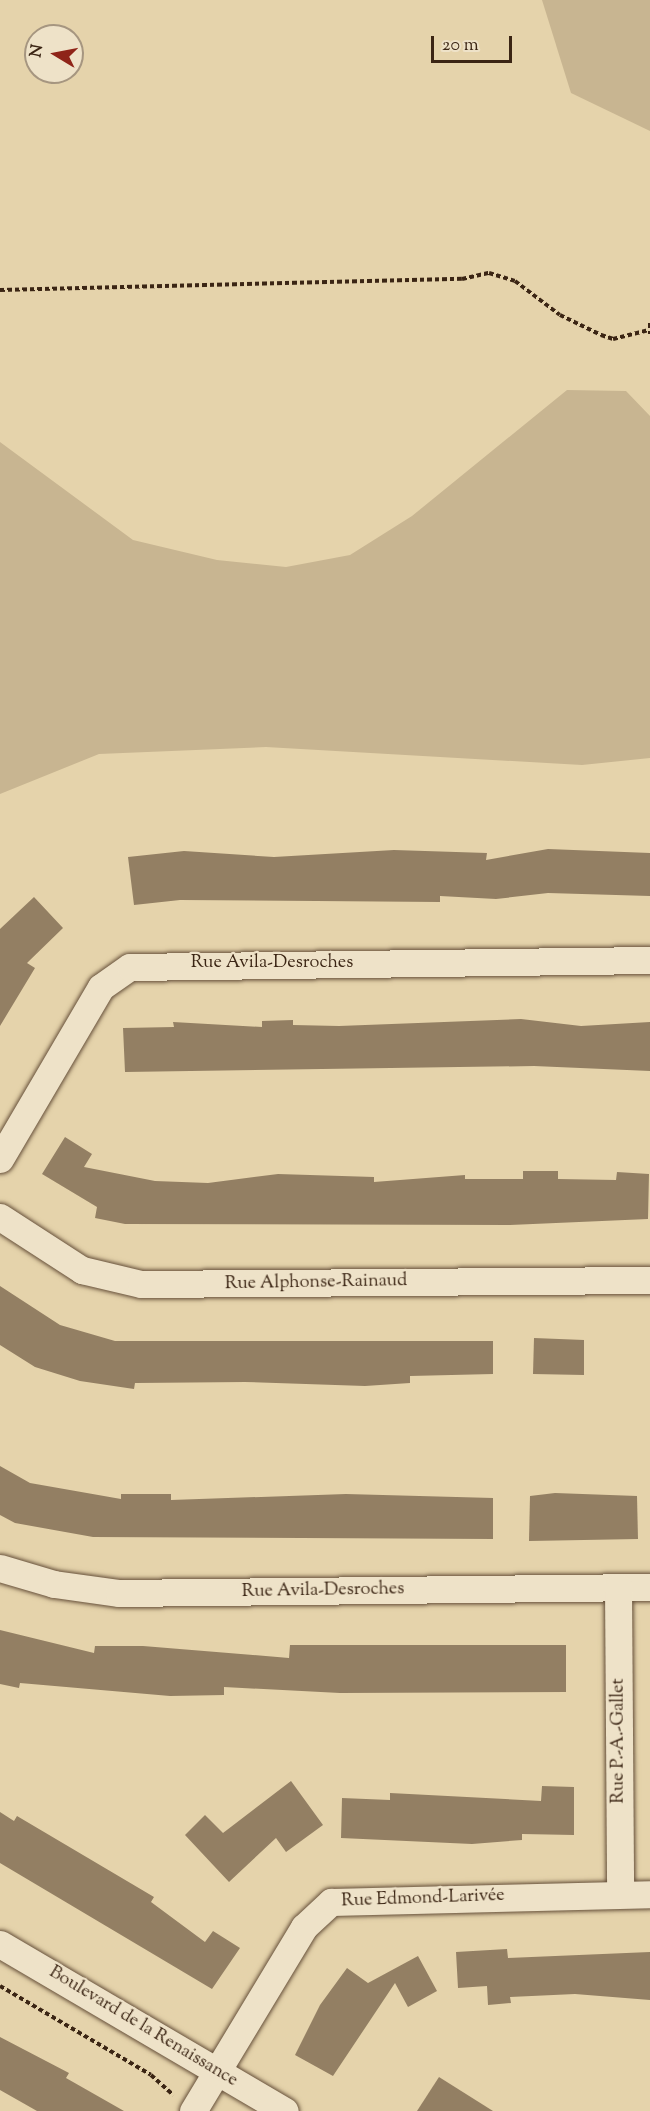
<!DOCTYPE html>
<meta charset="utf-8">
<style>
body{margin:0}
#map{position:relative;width:650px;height:2111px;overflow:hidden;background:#e5d3ab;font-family:"Sorts Mill Goudy",serif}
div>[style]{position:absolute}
.green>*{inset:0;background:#c8b591}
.building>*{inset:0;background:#937f63}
.path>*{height:4px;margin-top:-2px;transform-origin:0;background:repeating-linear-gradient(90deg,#3b2514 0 4.5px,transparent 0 7.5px)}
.roads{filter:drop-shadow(0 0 2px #66503a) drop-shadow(0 0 2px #66503a)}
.minor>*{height:27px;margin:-13.5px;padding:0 13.5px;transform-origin:13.5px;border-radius:13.5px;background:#eee2c8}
span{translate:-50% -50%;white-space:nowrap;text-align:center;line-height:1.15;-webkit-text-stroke:4.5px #eee2c8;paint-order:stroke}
.street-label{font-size:18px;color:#3b2514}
.north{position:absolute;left:24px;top:24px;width:60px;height:60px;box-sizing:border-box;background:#eee2c8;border:2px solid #a69680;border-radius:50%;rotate:280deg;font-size:16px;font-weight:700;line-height:24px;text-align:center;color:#3b2514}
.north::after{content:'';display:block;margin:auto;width:21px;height:27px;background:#8f2418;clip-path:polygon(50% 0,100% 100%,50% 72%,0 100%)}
.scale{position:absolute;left:431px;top:36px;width:81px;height:27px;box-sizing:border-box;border:3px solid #3b2514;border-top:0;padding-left:8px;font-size:18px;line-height:21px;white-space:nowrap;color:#3b2514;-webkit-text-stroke:4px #eee2c8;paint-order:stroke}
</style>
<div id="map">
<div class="green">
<i style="clip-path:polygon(542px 0,650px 0,650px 131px,571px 93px)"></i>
<i style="clip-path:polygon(567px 390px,626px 391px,650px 416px,650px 758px,582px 765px,266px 747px,99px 754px,0 794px,0 442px,133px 540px,217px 560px,286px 567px,350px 555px,412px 516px)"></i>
</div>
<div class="building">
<i style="clip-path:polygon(548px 849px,650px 853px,650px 896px,548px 893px,496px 899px,440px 896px,440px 902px,180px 900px,134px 905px,128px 857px,184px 851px,274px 857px,394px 850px,487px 853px,486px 860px)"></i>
<i style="clip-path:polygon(34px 897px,63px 928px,27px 963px,35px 968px,0 1026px,0 929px)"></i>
<i style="clip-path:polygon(521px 1019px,581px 1026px,650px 1022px,650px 1071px,534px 1066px,125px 1072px,123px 1028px,174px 1027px,173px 1022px,262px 1027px,262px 1021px,293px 1020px,293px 1025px,339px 1026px)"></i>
<i style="clip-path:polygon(65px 1137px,92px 1154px,84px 1167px,155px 1181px,208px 1183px,278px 1174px,374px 1177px,374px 1182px,465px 1175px,465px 1179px,523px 1179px,523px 1171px,558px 1171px,558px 1179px,616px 1180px,617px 1172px,649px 1174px,648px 1219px,510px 1225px,125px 1224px,95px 1218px,97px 1207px,42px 1174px)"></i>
<i style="clip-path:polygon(0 1286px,60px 1325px,115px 1341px,493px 1341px,493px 1374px,410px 1376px,410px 1383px,365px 1386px,245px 1382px,135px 1383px,134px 1389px,80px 1381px,35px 1367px,0 1345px)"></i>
<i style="clip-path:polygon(534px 1338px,584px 1340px,584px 1375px,533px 1374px)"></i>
<i style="clip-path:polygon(0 1466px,30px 1483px,121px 1499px,121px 1494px,171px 1494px,171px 1500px,346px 1494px,493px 1498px,493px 1539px,93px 1537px,15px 1523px,0 1515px)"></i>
<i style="clip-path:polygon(555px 1493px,637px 1496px,638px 1539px,529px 1541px,530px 1496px)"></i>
<i style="clip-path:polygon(0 1630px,94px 1653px,95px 1646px,143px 1646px,289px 1658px,290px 1645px,566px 1645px,566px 1692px,340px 1693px,224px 1687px,224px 1695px,170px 1696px,20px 1683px,19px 1688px,0 1684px)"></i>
<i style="clip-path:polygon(291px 1781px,323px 1825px,286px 1852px,276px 1838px,229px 1882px,185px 1835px,205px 1815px,223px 1833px)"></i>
<i style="clip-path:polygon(542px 1786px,574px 1787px,574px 1835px,522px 1834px,522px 1840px,472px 1844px,341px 1838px,342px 1798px,390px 1800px,390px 1793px,541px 1801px)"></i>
<i style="clip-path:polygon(0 1812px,14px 1821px,17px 1816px,154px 1897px,151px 1902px,205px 1942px,213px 1931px,240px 1948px,212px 1989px,0 1863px)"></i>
<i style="clip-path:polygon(507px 1949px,508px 1958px,650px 1952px,650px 2000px,575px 1994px,510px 1997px,511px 2003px,488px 2005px,487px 1986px,458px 1988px,456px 1952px)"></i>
<i style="clip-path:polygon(418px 1956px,437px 1991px,408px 2007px,395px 1983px,333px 2076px,295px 2055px,320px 2005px,347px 1968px,368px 1983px)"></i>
<i style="clip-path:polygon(0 2037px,69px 2073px,66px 2078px,124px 2111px,37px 2111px,0 2090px)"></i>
<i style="clip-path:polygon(439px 2077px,493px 2111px,417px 2111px)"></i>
</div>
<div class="path">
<i style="left:0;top:290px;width:462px;rotate:-1.4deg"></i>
<i style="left:462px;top:279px;width:28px;rotate:-13deg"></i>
<i style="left:489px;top:273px;width:27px;rotate:17deg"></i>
<i style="left:515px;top:281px;width:56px;rotate:37.1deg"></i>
<i style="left:560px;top:315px;width:46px;rotate:26deg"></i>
<i style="left:601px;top:335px;width:13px;rotate:18deg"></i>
<i style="left:613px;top:339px;width:37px;rotate:-14deg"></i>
<i style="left:650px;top:323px;width:11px;rotate:90deg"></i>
<i style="left:0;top:1986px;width:175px;rotate:30.5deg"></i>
<i style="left:151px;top:2075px;width:30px;rotate:42deg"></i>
</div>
<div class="roads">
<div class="minor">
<i style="left:0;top:1159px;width:199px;rotate:-59.6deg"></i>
<i style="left:101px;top:987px;width:35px;rotate:-35deg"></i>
<i style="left:130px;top:967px;width:520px;rotate:-0.77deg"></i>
<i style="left:0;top:1217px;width:98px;rotate:32.9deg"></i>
<i style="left:82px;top:1270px;width:61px;rotate:13.3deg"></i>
<i style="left:141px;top:1284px;width:509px;rotate:-0.45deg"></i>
<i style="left:0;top:1568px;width:56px;rotate:16.5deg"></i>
<i style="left:54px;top:1584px;width:66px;rotate:7.9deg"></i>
<i style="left:119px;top:1593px;width:531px;rotate:-0.65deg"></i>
<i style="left:618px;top:1587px;width:307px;rotate:89.6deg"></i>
<i style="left:0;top:1944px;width:330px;rotate:30.4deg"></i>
<i style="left:193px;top:2111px;width:215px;rotate:-58.9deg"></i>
<i style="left:304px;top:1927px;width:37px;rotate:-43deg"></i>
<i style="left:331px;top:1902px;width:319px;rotate:-1.4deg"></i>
</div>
</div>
<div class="street-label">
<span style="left:272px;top:963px">Rue Avila-Desroches</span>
<span style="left:316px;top:1283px;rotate:-1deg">Rue Alphonse-Rainaud</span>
<span style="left:323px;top:1591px;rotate:-1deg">Rue Avila-Desroches</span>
<span style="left:619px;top:1741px;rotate:-90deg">Rue P.-A.-Gallet</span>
<span style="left:423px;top:1899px;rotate:-2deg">Rue Edmond-Larivée</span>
<span style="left:143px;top:2027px;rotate:31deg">Boulevard de la Renaissance</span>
</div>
<div class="north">N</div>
<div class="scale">20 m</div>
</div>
